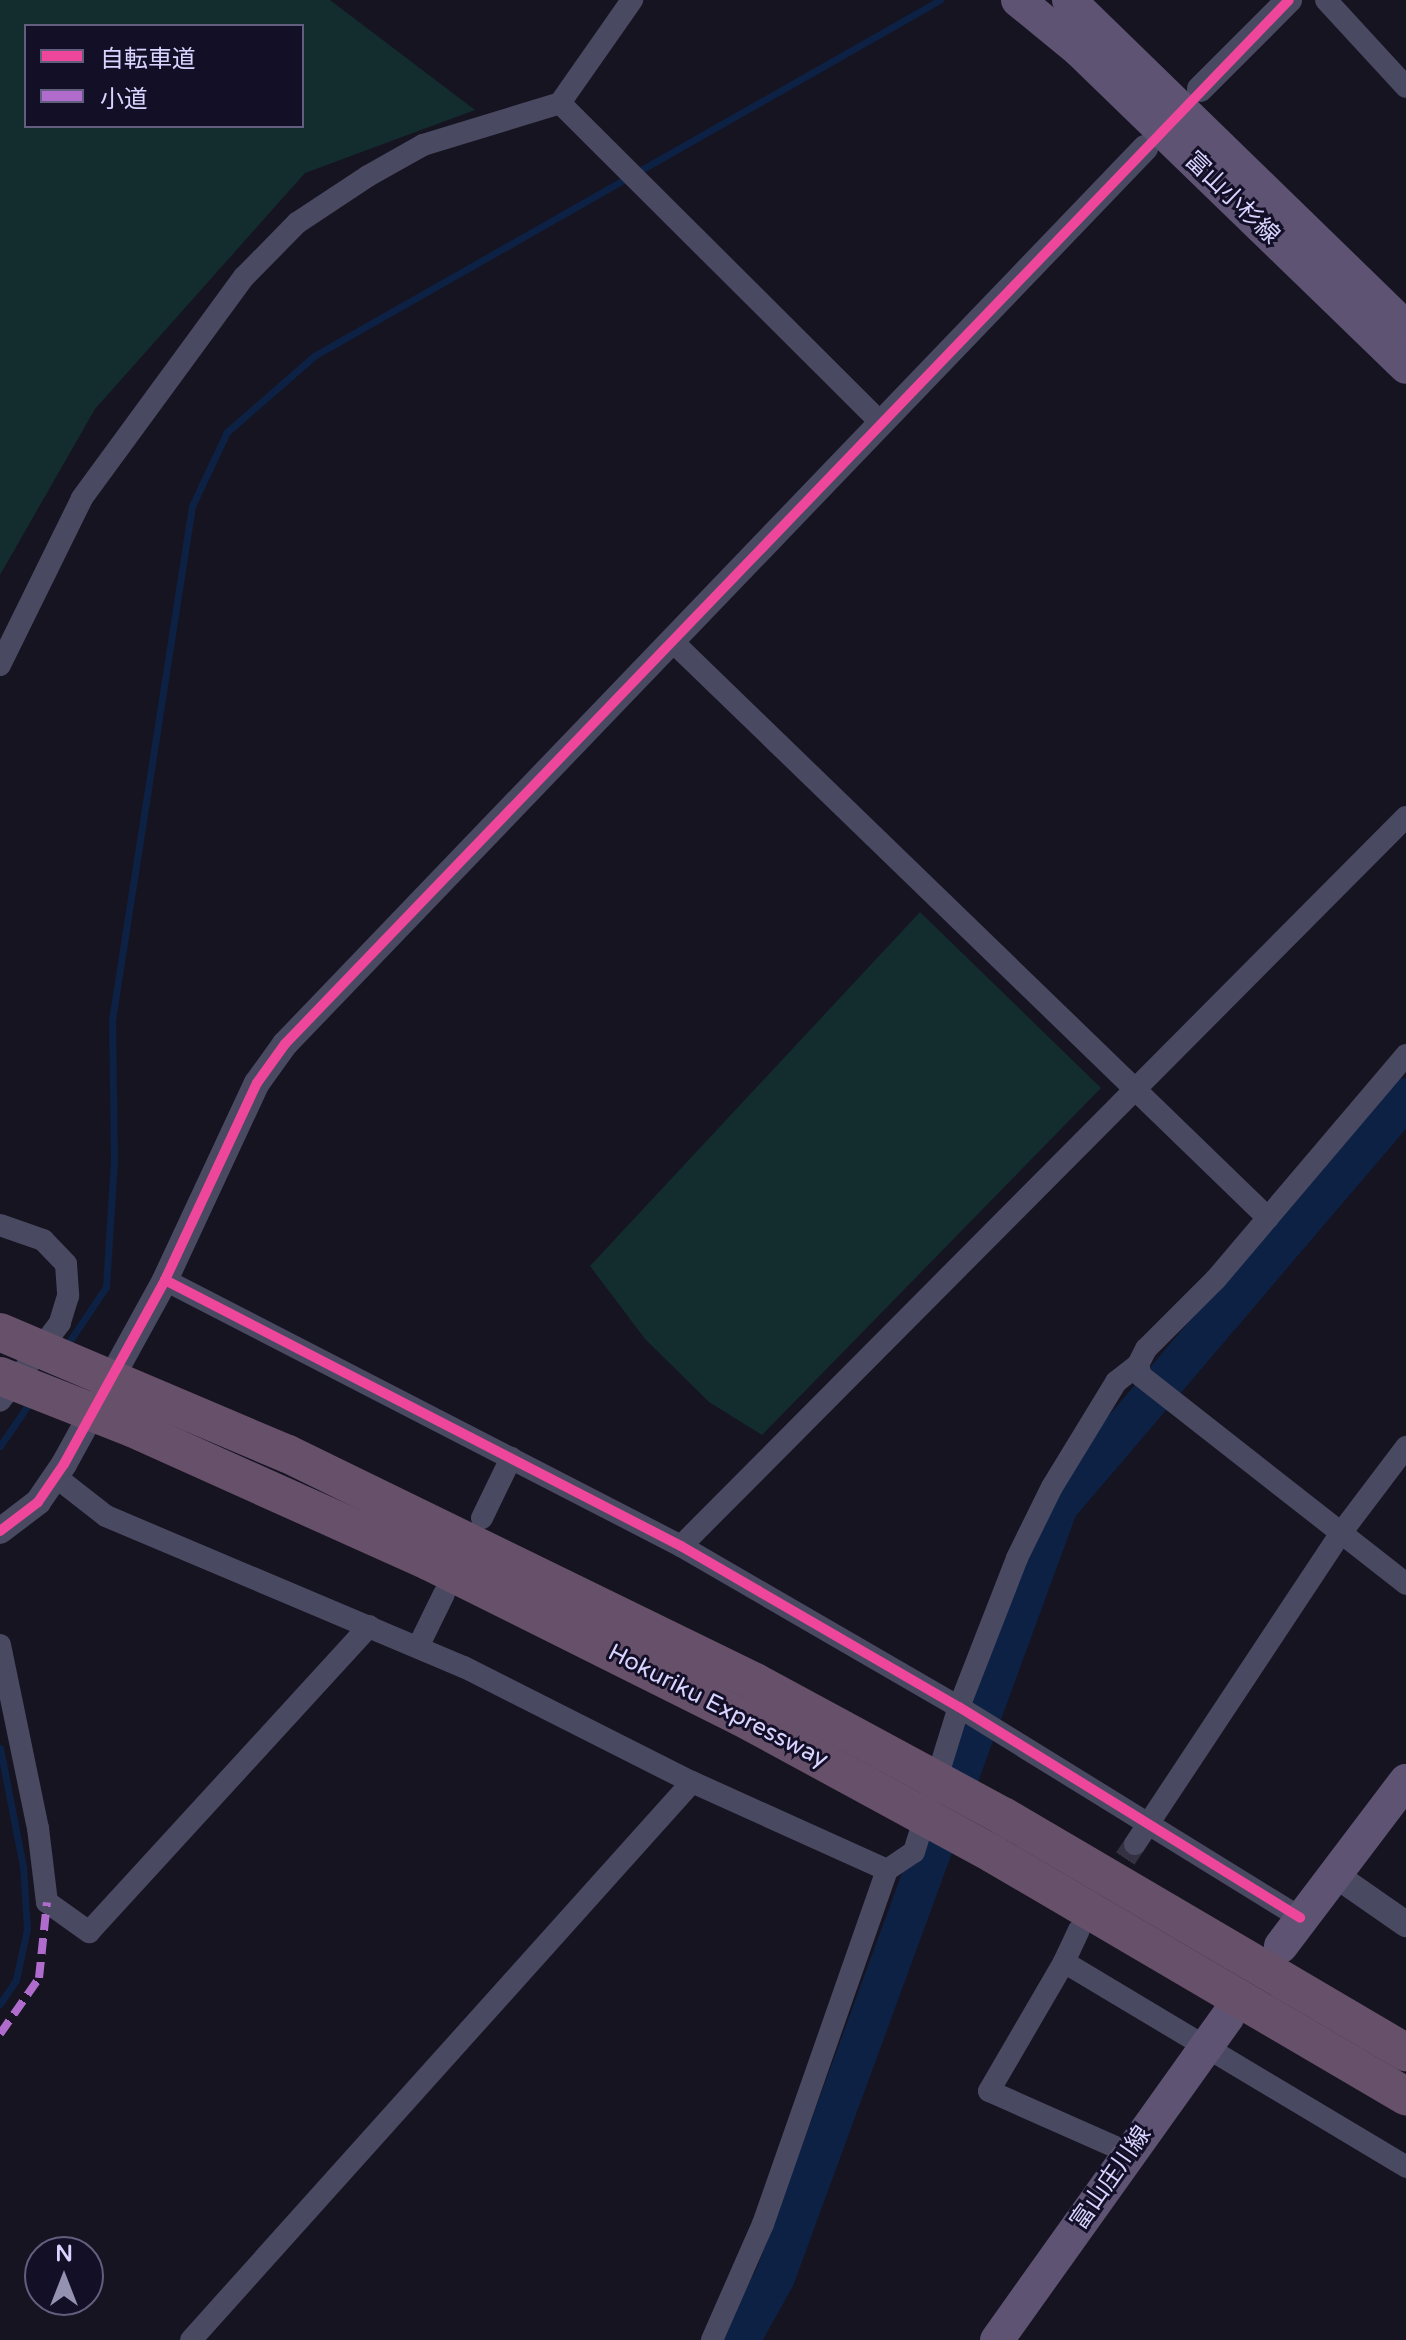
<!DOCTYPE html>
<meta charset="utf-8">
<style>
body{margin:0}
#map{position:relative;width:1406px;height:2340px;overflow:hidden;background:#161421;font-family:"Varela Round","Noto Sans JP",sans-serif}
div>[style]{position:absolute}
.green>*{inset:0;background:#132c2d}
.stream>*{height:7px;margin:-3.5px;padding:0 3.5px;transform-origin:3.5px;border-radius:3.5px;background:#0d2144}
.river>*{height:40px;margin:-20px;padding:0 20px;transform-origin:20px;border-radius:20px;background:#0d2144}
.minor-tunnel>*{height:22px;margin-top:-11px;transform-origin:0;background:repeating-linear-gradient(90deg,#333142 0 22px,transparent 0 33px)}
.minor>*{height:22px;margin:-11px;padding:0 11px;transform-origin:11px;border-radius:11px;background:#4a4962}
.tertiary>*{height:26px;margin:-13px;padding:0 13px;transform-origin:13px;border-radius:13px;background:#4a4962}
.primary>*{height:34px;margin:-17px;padding:0 17px;transform-origin:17px;border-radius:17px;background:#5e5373}
.motorway>*{height:38px;margin:-19px;padding:0 19px;transform-origin:19px;border-radius:19px;background:#67516a}
.quiet>*{height:8px;margin-top:-4px;transform-origin:0;background:repeating-linear-gradient(90deg,#b06ccc 0 16px,transparent 0 24px)}
.cycleway>*{height:10px;margin:-5px;padding:0 5px;transform-origin:5px;border-radius:5px;background:#ed469a}
span{translate:-50% -50%;white-space:nowrap;text-align:center;line-height:1.15;-webkit-text-stroke:6px #130f26;paint-order:stroke}
.street-label{font-size:24px;color:#d9d4ff}
.legend{position:absolute;left:24px;top:24px;width:280px;height:104px;box-sizing:border-box;background:#130f26;border:2px solid #625e7d;margin:0;padding:10px 14px;list-style:none;font-size:24px;color:#d9d4ff}
.legend li{display:flex;align-items:center;gap:16px;height:40px}
.legend b{width:40px;border:2px solid #625e7d}
.north{position:absolute;left:24px;top:2236px;width:80px;height:80px;box-sizing:border-box;background:#130f26;border:2px solid #625e7d;border-radius:50%;rotate:0deg;font-size:22px;font-weight:700;line-height:32px;text-align:center;color:#d9d4ff}
.north::after{content:'';display:block;margin:auto;width:28px;height:36px;background:#9591b1;clip-path:polygon(50% 0,100% 100%,50% 72%,0 100%)}
</style>
<div id="map">
<div class="green">
<i style="clip-path:polygon(evenodd,0 0,330px 0,475px 110px,305px 173px,95px 409px,0 575px,0 0,26px 26px,302px 26px,302px 126px,26px 126px,26px 26px)"></i>
<i style="clip-path:polygon(920px 912px,1101px 1088px,762px 1435px,709px 1402px,645px 1339px,590px 1266px)"></i>
</div>
<div class="stream">
<i style="left:65px;top:1348px;width:73px;rotate:-56.1deg"></i>
<i style="left:106px;top:1287px;width:126px;rotate:-86.4deg"></i>
<i style="left:114px;top:1161px;width:141px;rotate:-90.8deg"></i>
<i style="left:112px;top:1020px;width:520px;rotate:-81.15deg"></i>
<i style="left:192px;top:506px;width:82px;rotate:-64.7deg"></i>
<i style="left:227px;top:432px;width:116px;rotate:-41.1deg"></i>
<i style="left:314px;top:356px;width:720px;rotate:-29.63deg"></i>
<i style="left:0;top:1446px;width:53px;rotate:-55.7deg"></i>
<i style="left:0;top:1748px;width:120px;rotate:79deg"></i>
<i style="left:23px;top:1866px;width:63px;rotate:86.4deg"></i>
<i style="left:27px;top:1929px;width:52px;rotate:102.2deg"></i>
<i style="left:16px;top:1980px;width:29px;rotate:124deg"></i>
</div>
<div class="river">
<i style="left:740px;top:2340px;width:72px;rotate:-60.9deg"></i>
<i style="left:775px;top:2277px;width:821px;rotate:-69.84deg"></i>
<i style="left:1058px;top:1506px;width:536px;rotate:-49.54deg"></i>
</div>
<div class="minor-tunnel">
<i style="left:1107px;top:1886px;width:50px;rotate:-56.3deg"></i>
</div>
<div class="minor">
<i style="left:1326px;top:0;width:118px;rotate:47.4deg"></i>
<i style="left:560px;top:103px;width:453px;rotate:44.9deg"></i>
<i style="left:671px;top:640px;width:831px;rotate:44.07deg"></i>
<i style="left:0;top:665px;width:186px;rotate:-63.8deg"></i>
<i style="left:82px;top:498px;width:274px;rotate:-53.8deg"></i>
<i style="left:244px;top:277px;width:76px;rotate:-45.5deg"></i>
<i style="left:297px;top:223px;width:85px;rotate:-33.5deg"></i>
<i style="left:368px;top:176px;width:63px;rotate:-29.4deg"></i>
<i style="left:423px;top:145px;width:143px;rotate:-17deg"></i>
<i style="left:560px;top:103px;width:126px;rotate:-55deg"></i>
<i style="left:1406px;top:1055px;width:294px;rotate:130.3deg"></i>
<i style="left:1216px;top:1279px;width:99px;rotate:135deg"></i>
<i style="left:1146px;top:1349px;width:18px;rotate:117deg"></i>
<i style="left:1138px;top:1365px;width:11px;rotate:75deg"></i>
<i style="left:1141px;top:1376px;width:337px;rotate:38.1deg"></i>
<i style="left:0;top:1225px;width:46px;rotate:19.2deg"></i>
<i style="left:43px;top:1240px;width:33px;rotate:46deg"></i>
<i style="left:66px;top:1264px;width:32px;rotate:86deg"></i>
<i style="left:68px;top:1296px;width:28px;rotate:107deg"></i>
<i style="left:60px;top:1323px;width:98px;rotate:127.6deg"></i>
<i style="left:165px;top:1280px;width:581px;rotate:27.27deg"></i>
<i style="left:681px;top:1546px;width:321px;rotate:30.1deg"></i>
<i style="left:959px;top:1707px;width:401px;rotate:31.7deg"></i>
<i style="left:56px;top:1477px;width:63px;rotate:38deg"></i>
<i style="left:106px;top:1516px;width:389px;rotate:22.9deg"></i>
<i style="left:464px;top:1667px;width:255px;rotate:26.8deg"></i>
<i style="left:692px;top:1782px;width:214px;rotate:24.3deg"></i>
<i style="left:482px;top:1518px;width:67px;rotate:-64.2deg"></i>
<i style="left:681px;top:1546px;width:1028px;rotate:-45.16deg"></i>
<i style="left:0;top:1645px;width:187px;rotate:78.3deg"></i>
<i style="left:38px;top:1828px;width:75px;rotate:83.1deg"></i>
<i style="left:47px;top:1902px;width:52px;rotate:35.5deg"></i>
<i style="left:89px;top:1932px;width:415px;rotate:-47.5deg"></i>
<i style="left:418px;top:1647px;width:59px;rotate:-63.9deg"></i>
<i style="left:1135px;top:1844px;width:373px;rotate:-56.5deg"></i>
<i style="left:1341px;top:1533px;width:108px;rotate:-52.9deg"></i>
<i style="left:1064px;top:1962px;width:35px;rotate:-65deg"></i>
<i style="left:1129px;top:2153px;width:153px;rotate:-156.1deg"></i>
<i style="left:989px;top:2091px;width:149px;rotate:-59.8deg"></i>
<i style="left:1064px;top:1962px;width:399px;rotate:30.9deg"></i>
<i style="left:191px;top:2340px;width:750px;rotate:-48.08deg"></i>
<i style="left:712px;top:2340px;width:127px;rotate:-66.3deg"></i>
<i style="left:763px;top:2224px;width:375px;rotate:-70.7deg"></i>
<i style="left:887px;top:1870px;width:32px;rotate:-34deg"></i>
<i style="left:914px;top:1852px;width:152px;rotate:-72.8deg"></i>
<i style="left:959px;top:1707px;width:160px;rotate:-68.7deg"></i>
<i style="left:1017px;top:1558px;width:79px;rotate:-63.8deg"></i>
<i style="left:1052px;top:1487px;width:123px;rotate:-58.6deg"></i>
<i style="left:1116px;top:1382px;width:28px;rotate:-38deg"></i>
</div>
<div class="tertiary">
<i style="left:1200px;top:89px;width:126px;rotate:-45deg"></i>
<i style="left:0;top:1531px;width:48px;rotate:-37.3deg"></i>
<i style="left:38px;top:1502px;width:46px;rotate:-55.6deg"></i>
<i style="left:64px;top:1464px;width:210px;rotate:-61.2deg"></i>
<i style="left:165px;top:1280px;width:217px;rotate:-65deg"></i>
<i style="left:257px;top:1083px;width:48px;rotate:-54.3deg"></i>
<i style="left:285px;top:1044px;width:1242px;rotate:-46.17deg"></i>
<i style="left:1334px;top:1874px;width:88px;rotate:34.8deg"></i>
</div>
<div class="primary">
<i style="left:1018px;top:0;width:79px;rotate:39.3deg"></i>
<i style="left:1079px;top:50px;width:455px;rotate:44.1deg"></i>
<i style="left:1069px;top:0;width:470px;rotate:44.2deg"></i>
<i style="left:1281px;top:1946px;width:207px;rotate:-52.9deg"></i>
<i style="left:997px;top:2340px;width:397px;rotate:-54.5deg"></i>
</div>
<div class="motorway">
<i style="left:0;top:1332px;width:313px;rotate:23deg"></i>
<i style="left:288px;top:1454px;width:520px;rotate:26.02deg"></i>
<i style="left:755px;top:1682px;width:282px;rotate:28.4deg"></i>
<i style="left:1003px;top:1816px;width:467px;rotate:30.4deg"></i>
<i style="left:0;top:1376px;width:142px;rotate:21.5deg"></i>
<i style="left:132px;top:1428px;width:325px;rotate:24.2deg"></i>
<i style="left:428px;top:1561px;width:350px;rotate:26.5deg"></i>
<i style="left:741px;top:1717px;width:287px;rotate:28.5deg"></i>
<i style="left:993px;top:1854px;width:479px;rotate:30.4deg"></i>
</div>
<div class="quiet">
<i style="left:0;top:2034px;width:68px;rotate:-55.1deg"></i>
<i style="left:39px;top:1978px;width:76px;rotate:-84deg"></i>
</div>
<div class="cycleway">
<i style="left:165px;top:1280px;width:581px;rotate:27.27deg"></i>
<i style="left:681px;top:1546px;width:321px;rotate:30.1deg"></i>
<i style="left:959px;top:1707px;width:401px;rotate:31.7deg"></i>
<i style="left:0;top:1531px;width:48px;rotate:-37.3deg"></i>
<i style="left:38px;top:1502px;width:46px;rotate:-55.6deg"></i>
<i style="left:64px;top:1464px;width:210px;rotate:-61.2deg"></i>
<i style="left:165px;top:1280px;width:217px;rotate:-65deg"></i>
<i style="left:257px;top:1083px;width:48px;rotate:-54.3deg"></i>
<i style="left:285px;top:1044px;width:1448px;rotate:-46.12deg"></i>
</div>
<div class="street-label">
<span style="left:1232px;top:198px;rotate:44deg">富山小杉線</span>
<span style="left:718px;top:1706px;rotate:27deg">Hokuriku Expressway</span>
<span style="left:1111px;top:2178px;rotate:-55deg">富山庄川線</span>
</div>
<ul class="legend">
<li><b style="height:10px;background:#ed469a"></b>自転車道</li>
<li><b style="height:10px;background:#b06ccc"></b>小道</li>
</ul>
<div class="north">N</div>
</div>
